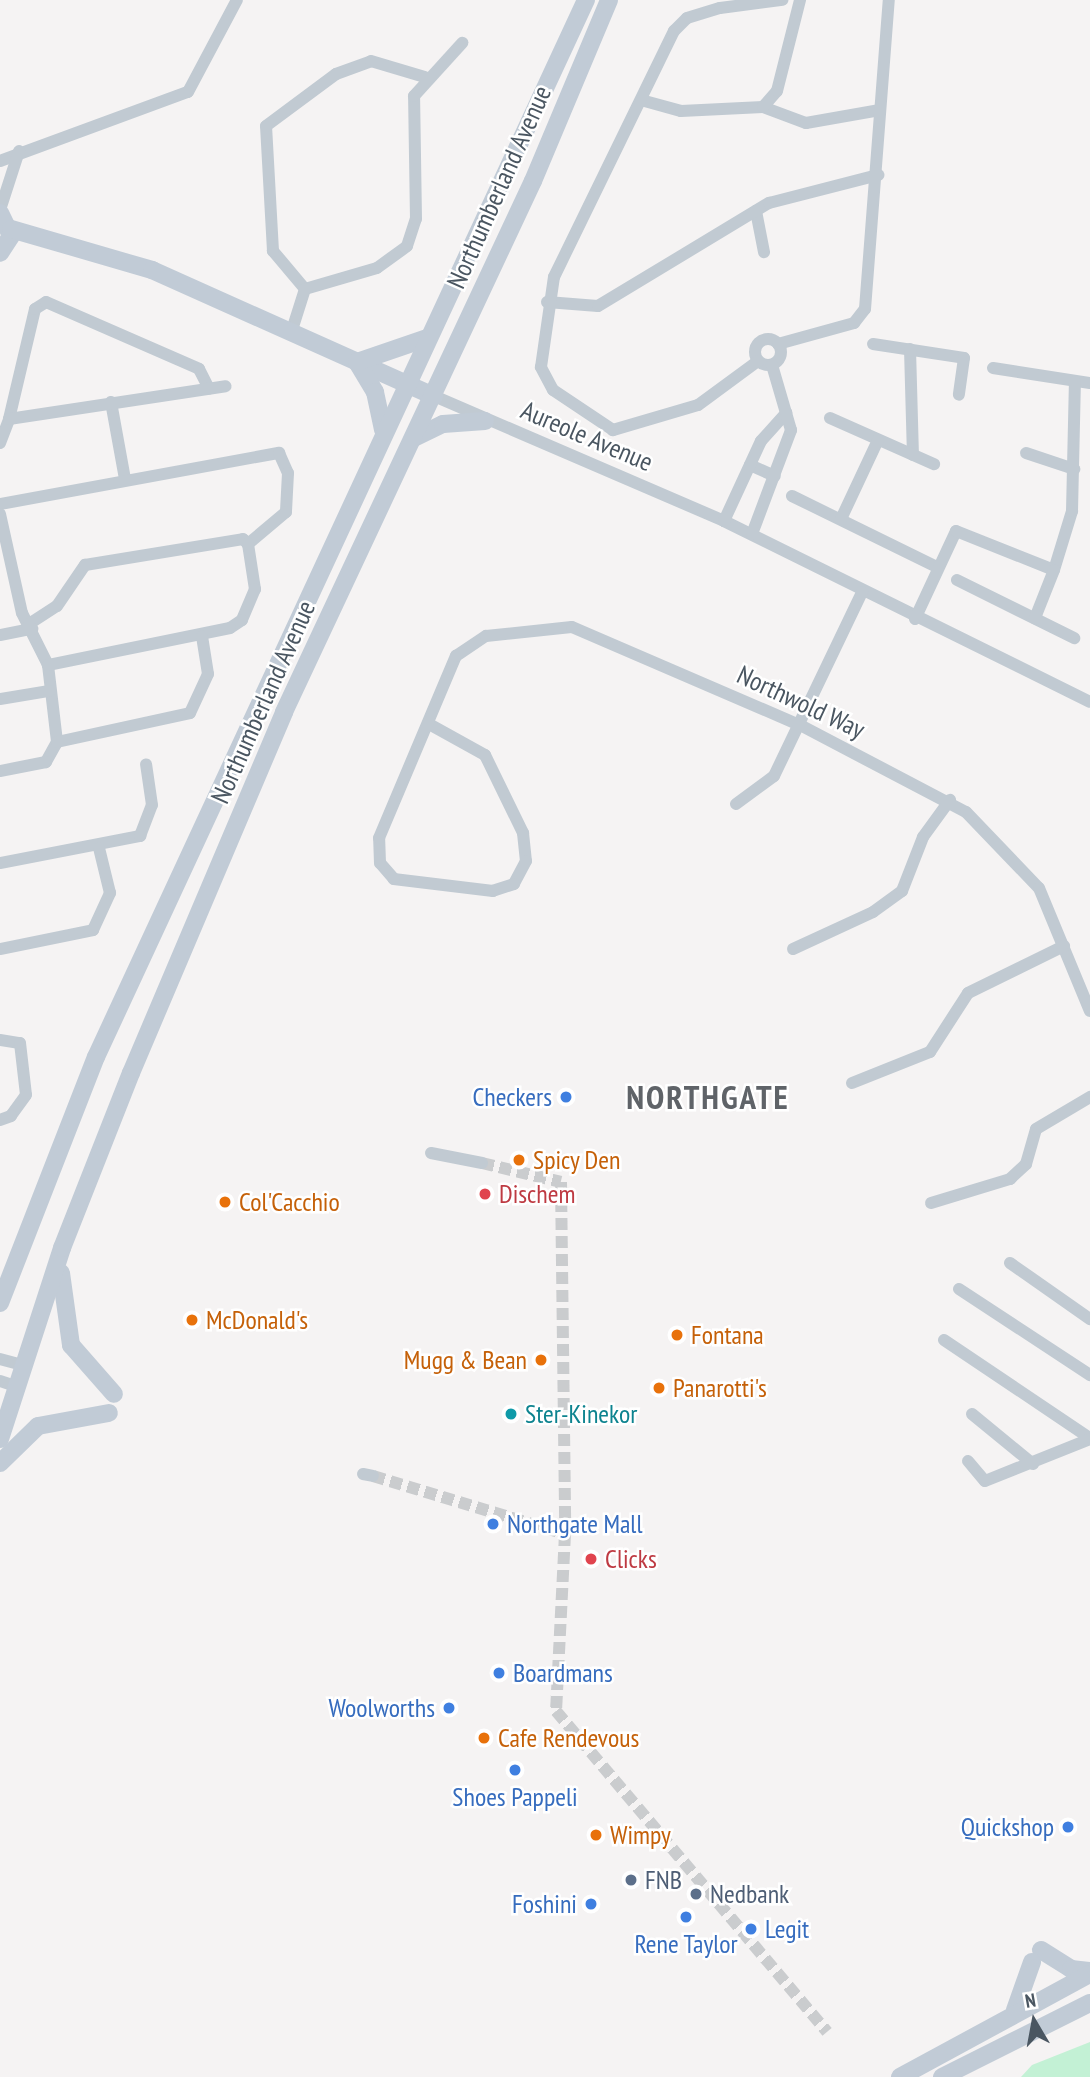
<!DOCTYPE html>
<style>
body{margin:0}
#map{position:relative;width:1090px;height:2077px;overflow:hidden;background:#f5f3f3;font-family:"PT Sans Narrow",sans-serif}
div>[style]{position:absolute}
.green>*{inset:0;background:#c3f1d5}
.street-tunnel>*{height:12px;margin-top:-6px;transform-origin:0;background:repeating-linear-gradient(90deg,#caccce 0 12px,transparent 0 18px)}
.street>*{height:12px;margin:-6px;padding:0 6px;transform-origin:6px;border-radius:6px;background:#c1cad2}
.street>.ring{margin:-6px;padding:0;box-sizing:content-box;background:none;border:12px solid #c1cad2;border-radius:50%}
.secondary>*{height:18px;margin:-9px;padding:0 9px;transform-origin:9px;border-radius:9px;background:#c1cbd6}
.dots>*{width:19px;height:19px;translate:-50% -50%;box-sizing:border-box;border:4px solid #fff;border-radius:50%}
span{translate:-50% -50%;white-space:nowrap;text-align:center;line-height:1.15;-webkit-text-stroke:5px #fff;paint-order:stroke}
.street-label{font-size:26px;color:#4a5661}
.shop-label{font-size:26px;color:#366cbe}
.right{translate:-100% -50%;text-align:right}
.left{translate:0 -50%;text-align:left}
.food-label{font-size:26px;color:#c56008}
.health-label{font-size:26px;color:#be3a42}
.culture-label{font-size:26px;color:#0d838f}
.service-label{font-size:26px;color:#4e5e75}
.district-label{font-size:33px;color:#5f6368;font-weight:700;letter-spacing:2px}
.north{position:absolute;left:999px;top:1986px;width:70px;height:70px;-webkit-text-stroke:5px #fff;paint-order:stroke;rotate:350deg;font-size:19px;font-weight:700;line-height:28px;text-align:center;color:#4a5661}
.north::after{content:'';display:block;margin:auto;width:24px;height:32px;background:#4a5661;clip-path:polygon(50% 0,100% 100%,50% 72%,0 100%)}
</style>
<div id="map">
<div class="green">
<i style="clip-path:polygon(1090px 2042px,1090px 2077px,1021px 2077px,1032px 2065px)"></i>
</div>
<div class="street-tunnel">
<i style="left:482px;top:1163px;width:81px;rotate:13.5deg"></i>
<i style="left:561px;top:1182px;width:352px;rotate:89.3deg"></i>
<i style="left:565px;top:1534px;width:177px;rotate:92.9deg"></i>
<i style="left:556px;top:1711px;width:420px;rotate:49.8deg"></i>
<i style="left:373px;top:1476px;width:201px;rotate:16.8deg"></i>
</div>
<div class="street">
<i style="left:641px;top:100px;width:41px;rotate:15.4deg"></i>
<i style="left:681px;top:111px;width:82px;rotate:-2.8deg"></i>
<i style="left:763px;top:107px;width:46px;rotate:20.4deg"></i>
<i style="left:806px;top:123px;width:75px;rotate:-10deg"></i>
<i style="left:763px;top:107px;width:21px;rotate:-49deg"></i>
<i style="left:777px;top:91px;width:94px;rotate:-75.8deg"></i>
<i style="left:0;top:161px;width:200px;rotate:-20.2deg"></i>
<i style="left:188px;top:92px;width:104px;rotate:-62deg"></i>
<i style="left:0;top:210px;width:62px;rotate:-72.1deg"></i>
<i style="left:756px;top:211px;width:42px;rotate:79deg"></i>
<i style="left:305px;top:289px;width:50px;rotate:-130.1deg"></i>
<i style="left:273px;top:251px;width:125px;rotate:-93.2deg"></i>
<i style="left:266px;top:126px;width:87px;rotate:-36.6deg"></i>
<i style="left:336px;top:74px;width:37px;rotate:-20deg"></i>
<i style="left:371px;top:61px;width:56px;rotate:16.5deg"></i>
<i style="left:305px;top:289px;width:75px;rotate:-16.3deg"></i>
<i style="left:377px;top:268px;width:37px;rotate:-36deg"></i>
<i style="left:407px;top:246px;width:28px;rotate:-72deg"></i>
<i style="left:416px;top:219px;width:123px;rotate:-90.9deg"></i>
<i style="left:414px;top:96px;width:72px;rotate:-47.8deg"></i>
<i style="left:547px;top:302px;width:51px;rotate:4.5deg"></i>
<i style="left:598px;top:306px;width:200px;rotate:-31.1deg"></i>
<i style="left:769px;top:203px;width:113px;rotate:-14.4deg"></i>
<i style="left:292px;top:330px;width:43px;rotate:-72.4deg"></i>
<i class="ring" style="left:755px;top:339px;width:14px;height:14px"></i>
<i style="left:778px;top:344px;width:79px;rotate:-15.4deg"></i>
<i style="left:854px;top:323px;width:18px;rotate:-52deg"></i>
<i style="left:865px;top:309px;width:310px;rotate:-85.6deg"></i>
<i style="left:873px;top:344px;width:92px;rotate:8.7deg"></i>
<i style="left:964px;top:358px;width:37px;rotate:98deg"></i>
<i style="left:910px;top:349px;width:106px;rotate:88.4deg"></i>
<i style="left:758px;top:361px;width:74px;rotate:143.7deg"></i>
<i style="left:698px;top:405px;width:89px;rotate:163.6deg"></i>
<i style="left:613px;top:430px;width:72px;rotate:-146.3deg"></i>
<i style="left:553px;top:390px;width:26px;rotate:-118deg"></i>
<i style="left:541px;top:367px;width:91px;rotate:-81.8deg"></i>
<i style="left:554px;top:277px;width:274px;rotate:-64deg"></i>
<i style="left:674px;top:31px;width:18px;rotate:-45deg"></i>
<i style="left:687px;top:18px;width:34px;rotate:-17deg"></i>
<i style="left:720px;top:8px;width:63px;rotate:-7.4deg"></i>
<i style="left:993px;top:368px;width:98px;rotate:8.8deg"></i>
<i style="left:434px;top:396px;width:316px;rotate:23.3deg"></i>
<i style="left:724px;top:521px;width:408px;rotate:26.3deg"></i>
<i style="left:111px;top:402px;width:78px;rotate:79.7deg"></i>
<i style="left:830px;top:418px;width:114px;rotate:23.9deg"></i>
<i style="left:9px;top:419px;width:113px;rotate:-76.7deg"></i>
<i style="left:35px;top:309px;width:13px;rotate:-32deg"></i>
<i style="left:46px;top:302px;width:167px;rotate:23.6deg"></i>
<i style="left:199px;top:369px;width:22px;rotate:63deg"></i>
<i style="left:0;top:443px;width:26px;rotate:-69deg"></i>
<i style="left:9px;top:419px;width:219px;rotate:-8.6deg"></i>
<i style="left:1026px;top:453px;width:51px;rotate:18.4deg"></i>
<i style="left:750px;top:465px;width:27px;rotate:24deg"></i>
<i style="left:792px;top:496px;width:161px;rotate:26.1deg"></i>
<i style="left:0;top:504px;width:284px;rotate:-10.4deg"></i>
<i style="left:279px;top:453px;width:22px;rotate:66deg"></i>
<i style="left:288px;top:473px;width:39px;rotate:93deg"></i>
<i style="left:286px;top:512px;width:50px;rotate:139.9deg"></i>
<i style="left:0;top:514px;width:101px;rotate:77.5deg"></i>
<i style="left:22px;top:613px;width:58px;rotate:63.4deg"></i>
<i style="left:48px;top:665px;width:78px;rotate:83.3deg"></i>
<i style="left:57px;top:742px;width:23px;rotate:119deg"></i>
<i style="left:46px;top:762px;width:47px;rotate:168.9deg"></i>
<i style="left:841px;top:519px;width:87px;rotate:-64.9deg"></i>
<i style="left:724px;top:521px;width:88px;rotate:-65.2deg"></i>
<i style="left:761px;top:441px;width:38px;rotate:-48deg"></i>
<i style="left:752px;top:534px;width:111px;rotate:-69.4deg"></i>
<i style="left:791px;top:430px;width:68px;rotate:-106.3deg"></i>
<i style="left:1054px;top:570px;width:62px;rotate:-73deg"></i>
<i style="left:1072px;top:511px;width:129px;rotate:-88.7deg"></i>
<i style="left:957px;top:580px;width:131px;rotate:26.4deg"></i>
<i style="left:915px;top:619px;width:97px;rotate:-65deg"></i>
<i style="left:956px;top:531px;width:105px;rotate:21.7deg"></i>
<i style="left:1054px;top:570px;width:52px;rotate:111.6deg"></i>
<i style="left:29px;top:624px;width:33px;rotate:-33deg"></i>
<i style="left:57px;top:606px;width:50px;rotate:-55.7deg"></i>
<i style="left:85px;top:565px;width:160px;rotate:-9.3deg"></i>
<i style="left:243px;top:539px;width:7px;rotate:45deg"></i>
<i style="left:248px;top:544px;width:46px;rotate:81.2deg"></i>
<i style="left:255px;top:589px;width:34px;rotate:113deg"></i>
<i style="left:242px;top:620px;width:14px;rotate:146deg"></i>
<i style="left:230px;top:628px;width:186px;rotate:168.5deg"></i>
<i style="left:0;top:635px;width:33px;rotate:-11deg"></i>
<i style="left:0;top:699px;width:50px;rotate:-9.3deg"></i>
<i style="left:429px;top:724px;width:64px;rotate:29deg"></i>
<i style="left:485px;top:755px;width:87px;rotate:64deg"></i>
<i style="left:523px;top:833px;width:28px;rotate:84deg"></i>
<i style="left:526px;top:861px;width:26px;rotate:118deg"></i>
<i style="left:514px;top:884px;width:22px;rotate:162deg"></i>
<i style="left:493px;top:891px;width:100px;rotate:-173.1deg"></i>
<i style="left:394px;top:879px;width:21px;rotate:-131deg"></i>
<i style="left:380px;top:863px;width:25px;rotate:-92deg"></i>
<i style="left:379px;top:838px;width:198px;rotate:-67.1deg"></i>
<i style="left:456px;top:656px;width:36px;rotate:-34deg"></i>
<i style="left:486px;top:636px;width:86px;rotate:-6deg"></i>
<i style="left:572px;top:627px;width:250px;rotate:23.3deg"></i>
<i style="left:802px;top:726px;width:185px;rotate:27.7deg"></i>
<i style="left:966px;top:812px;width:105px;rotate:46.2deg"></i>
<i style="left:1039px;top:888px;width:133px;rotate:67.5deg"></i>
<i style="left:57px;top:742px;width:136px;rotate:-12.3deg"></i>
<i style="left:190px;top:713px;width:43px;rotate:-65.2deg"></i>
<i style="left:208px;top:674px;width:38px;rotate:-99deg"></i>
<i style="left:736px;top:804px;width:47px;rotate:-36.4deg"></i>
<i style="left:774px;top:776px;width:204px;rotate:-64.4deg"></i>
<i style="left:0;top:863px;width:143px;rotate:-10.9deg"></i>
<i style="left:140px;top:836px;width:33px;rotate:-69deg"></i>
<i style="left:152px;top:805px;width:41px;rotate:-98.3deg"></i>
<i style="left:0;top:949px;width:95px;rotate:-11.5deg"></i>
<i style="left:93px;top:930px;width:41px;rotate:-65.3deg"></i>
<i style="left:110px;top:893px;width:46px;rotate:-103.7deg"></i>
<i style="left:793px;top:949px;width:88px;rotate:-24.8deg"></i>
<i style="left:873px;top:912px;width:36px;rotate:-36deg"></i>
<i style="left:902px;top:891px;width:58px;rotate:-68.7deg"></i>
<i style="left:923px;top:837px;width:46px;rotate:-53.9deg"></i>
<i style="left:0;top:1040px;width:20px;rotate:9deg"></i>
<i style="left:20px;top:1043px;width:52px;rotate:83.4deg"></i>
<i style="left:26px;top:1095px;width:26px;rotate:126deg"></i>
<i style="left:11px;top:1116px;width:12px;rotate:160deg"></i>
<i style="left:852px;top:1083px;width:84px;rotate:-21.7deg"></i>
<i style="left:930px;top:1052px;width:70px;rotate:-57.2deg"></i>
<i style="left:968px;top:993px;width:107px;rotate:-26.1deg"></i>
<i style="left:431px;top:1153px;width:52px;rotate:11.1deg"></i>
<i style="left:931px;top:1203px;width:83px;rotate:-16.9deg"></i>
<i style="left:1010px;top:1179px;width:22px;rotate:-43deg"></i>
<i style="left:1026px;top:1164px;width:36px;rotate:-74deg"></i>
<i style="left:1036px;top:1129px;width:63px;rotate:-30.7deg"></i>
<i style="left:1010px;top:1263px;width:98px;rotate:35deg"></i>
<i style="left:959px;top:1289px;width:157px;rotate:33.3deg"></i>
<i style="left:944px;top:1340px;width:176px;rotate:33.9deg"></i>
<i style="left:0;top:1359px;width:27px;rotate:15deg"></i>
<i style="left:0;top:1381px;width:20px;rotate:18deg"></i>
<i style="left:972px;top:1414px;width:79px;rotate:39.3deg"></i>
<i style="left:968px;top:1461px;width:26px;rotate:50deg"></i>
<i style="left:985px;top:1481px;width:113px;rotate:-21.8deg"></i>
<i style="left:363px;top:1474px;width:10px;rotate:11deg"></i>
</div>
<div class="secondary">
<i style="left:0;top:213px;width:25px;rotate:64deg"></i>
<i style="left:11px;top:236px;width:20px;rotate:123deg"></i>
<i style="left:11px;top:229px;width:147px;rotate:16.2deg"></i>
<i style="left:152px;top:270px;width:309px;rotate:24.1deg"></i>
<i style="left:357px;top:362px;width:35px;rotate:59deg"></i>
<i style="left:375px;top:392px;width:39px;rotate:78deg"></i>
<i style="left:357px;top:362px;width:74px;rotate:-18.9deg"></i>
<i style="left:414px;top:438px;width:32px;rotate:-26deg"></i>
<i style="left:443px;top:424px;width:42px;rotate:-4.1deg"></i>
<i style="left:61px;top:1273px;width:73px;rotate:82.1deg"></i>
<i style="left:71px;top:1345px;width:65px;rotate:48.7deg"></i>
<i style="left:0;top:1303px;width:264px;rotate:-68.7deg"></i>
<i style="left:96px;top:1057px;width:1165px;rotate:-65.13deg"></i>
<i style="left:0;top:1439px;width:201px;rotate:-72deg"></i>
<i style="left:62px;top:1248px;width:188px;rotate:-68.5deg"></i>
<i style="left:131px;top:1073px;width:392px;rotate:-67deg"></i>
<i style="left:284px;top:712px;width:586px;rotate:-64.88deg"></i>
<i style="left:533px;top:181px;width:196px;rotate:-67.2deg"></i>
<i style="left:0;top:1463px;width:53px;rotate:-44.2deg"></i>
<i style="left:38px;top:1426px;width:72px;rotate:-10.4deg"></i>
<i style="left:1041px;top:1950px;width:36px;rotate:32deg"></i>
<i style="left:1071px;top:1969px;width:19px;rotate:6deg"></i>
<i style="left:1015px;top:2010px;width:51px;rotate:-70.5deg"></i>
<i style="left:900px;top:2077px;width:216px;rotate:-28.5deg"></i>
<i style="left:942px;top:2077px;width:165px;rotate:-26.6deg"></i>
</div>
<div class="dots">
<i style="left:566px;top:1097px;background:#3f7fe0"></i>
<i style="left:519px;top:1160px;background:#e8710a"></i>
<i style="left:485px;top:1194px;background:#e0444e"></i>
<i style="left:225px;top:1202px;background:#e8710a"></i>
<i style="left:192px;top:1320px;background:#e8710a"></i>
<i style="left:677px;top:1335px;background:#e8710a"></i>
<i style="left:541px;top:1360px;background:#e8710a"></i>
<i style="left:659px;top:1388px;background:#e8710a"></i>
<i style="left:511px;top:1414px;background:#0f9aa8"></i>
<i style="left:493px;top:1524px;background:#3f7fe0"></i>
<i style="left:591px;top:1559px;background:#e0444e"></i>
<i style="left:499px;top:1673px;background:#3f7fe0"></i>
<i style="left:449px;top:1708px;background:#3f7fe0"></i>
<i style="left:484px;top:1738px;background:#e8710a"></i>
<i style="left:515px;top:1770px;background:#3f7fe0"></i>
<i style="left:1068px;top:1827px;background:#3f7fe0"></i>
<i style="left:596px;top:1835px;background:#e8710a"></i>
<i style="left:631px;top:1880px;background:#5c6f8a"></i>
<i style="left:696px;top:1894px;background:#5c6f8a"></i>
<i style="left:591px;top:1904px;background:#3f7fe0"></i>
<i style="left:686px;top:1917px;background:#3f7fe0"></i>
<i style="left:751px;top:1929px;background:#3f7fe0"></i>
</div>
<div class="street-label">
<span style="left:499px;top:187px;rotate:-66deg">Northumberland Avenue</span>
<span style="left:587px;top:436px;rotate:23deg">Aureole Avenue</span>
<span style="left:263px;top:702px;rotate:-66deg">Northumberland Avenue</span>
<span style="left:801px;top:702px;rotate:25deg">Northwold Way</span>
</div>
<div class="shop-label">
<span class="right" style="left:552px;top:1097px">Checkers</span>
<span class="left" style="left:507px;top:1524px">Northgate Mall</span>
<span class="left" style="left:513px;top:1673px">Boardmans</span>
<span class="right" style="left:435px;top:1708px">Woolworths</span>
<span style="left:515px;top:1797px">Shoes Pappeli</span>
<span class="right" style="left:1054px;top:1827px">Quickshop</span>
<span class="right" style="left:577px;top:1904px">Foshini</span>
<span class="left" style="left:765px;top:1929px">Legit</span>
<span style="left:686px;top:1944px">Rene Taylor</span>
</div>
<div class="food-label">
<span class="left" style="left:533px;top:1160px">Spicy Den</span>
<span class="left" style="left:239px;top:1202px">Col'Cacchio</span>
<span class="left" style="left:206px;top:1320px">McDonald's</span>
<span class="left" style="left:691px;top:1335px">Fontana</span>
<span class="right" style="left:527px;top:1360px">Mugg &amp; Bean</span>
<span class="left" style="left:673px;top:1388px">Panarotti's</span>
<span class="left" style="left:498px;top:1738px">Cafe Rendevous</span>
<span class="left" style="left:610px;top:1835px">Wimpy</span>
</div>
<div class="health-label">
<span class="left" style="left:499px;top:1194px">Dischem</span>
<span class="left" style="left:605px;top:1559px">Clicks</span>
</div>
<div class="culture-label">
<span class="left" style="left:525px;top:1414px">Ster-Kinekor</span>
</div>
<div class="service-label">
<span class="left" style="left:645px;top:1880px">FNB</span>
<span class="left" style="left:710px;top:1894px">Nedbank</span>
</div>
<div class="district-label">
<span style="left:708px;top:1097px">NORTHGATE</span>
</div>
<div class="north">N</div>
</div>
